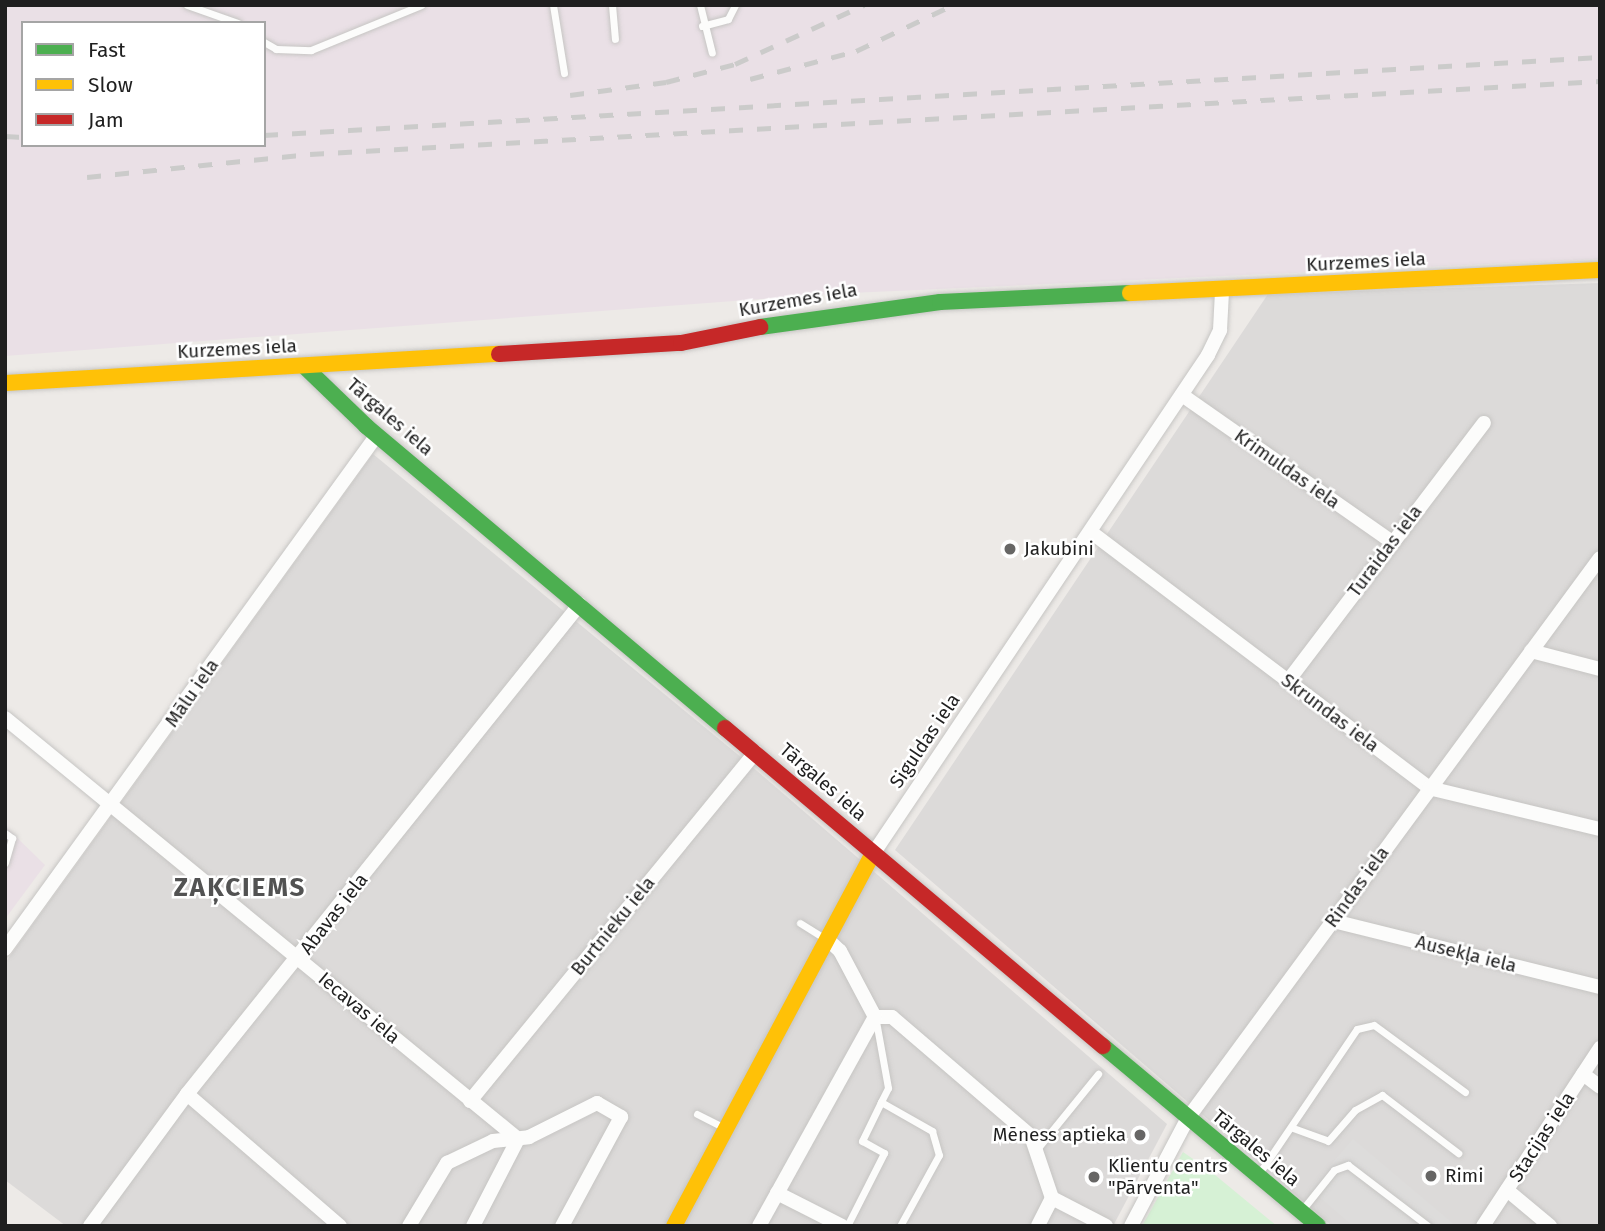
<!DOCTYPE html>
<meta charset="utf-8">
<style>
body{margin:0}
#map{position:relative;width:1605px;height:1231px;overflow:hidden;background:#edeae7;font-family:"Fira Sans",sans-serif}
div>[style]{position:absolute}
.residential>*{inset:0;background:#dcdad9}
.industrial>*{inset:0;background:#eae0e6}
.park>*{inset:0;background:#d6f1d5}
.parking>*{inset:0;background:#dddcdb}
.roads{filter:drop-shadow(0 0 2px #c6c5c3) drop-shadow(0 0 2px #c6c5c3)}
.lane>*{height:7px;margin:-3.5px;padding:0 3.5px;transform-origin:3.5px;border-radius:3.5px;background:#fcfcfb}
.street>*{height:14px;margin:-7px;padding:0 7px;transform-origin:7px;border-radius:7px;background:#fcfcfb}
.fast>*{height:16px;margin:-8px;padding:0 8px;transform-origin:8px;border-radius:8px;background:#4caf50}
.slow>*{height:16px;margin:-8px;padding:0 8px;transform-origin:8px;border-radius:8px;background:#ffc107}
.jam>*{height:16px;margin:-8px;padding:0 8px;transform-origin:8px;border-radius:8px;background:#c62828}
.rail>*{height:4.5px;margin-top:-2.25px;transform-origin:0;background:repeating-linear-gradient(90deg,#cbcbca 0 14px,transparent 0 28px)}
.dots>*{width:19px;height:19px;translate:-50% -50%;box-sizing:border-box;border:4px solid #fff;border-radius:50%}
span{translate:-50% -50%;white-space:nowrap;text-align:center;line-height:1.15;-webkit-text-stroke:5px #fff;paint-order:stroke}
.street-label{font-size:19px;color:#1f1f1f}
.poi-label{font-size:19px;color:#1f1f1f}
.left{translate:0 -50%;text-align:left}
.right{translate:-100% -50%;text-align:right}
.district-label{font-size:26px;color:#525252;font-weight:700;letter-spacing:2px}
.frame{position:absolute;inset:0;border:7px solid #1f1f1f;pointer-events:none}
.legend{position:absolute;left:21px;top:21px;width:245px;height:126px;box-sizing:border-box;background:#fff;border:2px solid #a5a5a5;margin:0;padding:9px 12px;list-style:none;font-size:21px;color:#1f1f1f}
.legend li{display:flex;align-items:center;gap:14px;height:35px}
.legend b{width:35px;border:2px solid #a5a5a5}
</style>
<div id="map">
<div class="residential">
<i style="clip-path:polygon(1600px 283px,1600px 1226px,1332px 1226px,895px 850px,1268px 294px)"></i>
<i style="clip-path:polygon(373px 454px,742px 758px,1167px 1124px,1113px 1226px,66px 1226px,5px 1180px,5px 963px)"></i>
</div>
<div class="industrial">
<i style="clip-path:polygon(evenodd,5px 5px,1600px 5px,1600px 259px,828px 294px,5px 356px,5px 5px,23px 23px,264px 23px,264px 145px,23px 145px,23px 23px)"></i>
<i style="clip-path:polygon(5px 826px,45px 865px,5px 919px)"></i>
</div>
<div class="park">
<i style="clip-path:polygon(1183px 1152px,1209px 1170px,1277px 1226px,1142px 1226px)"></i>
</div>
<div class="parking">
<i style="clip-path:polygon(1353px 1139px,1456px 1226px,1353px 1226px,1310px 1189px)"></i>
</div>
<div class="roads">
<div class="lane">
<i style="left:187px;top:5px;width:54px;rotate:19.4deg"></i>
<i style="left:553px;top:5px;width:69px;rotate:80.8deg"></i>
<i style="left:612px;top:5px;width:34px;rotate:85deg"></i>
<i style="left:700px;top:5px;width:49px;rotate:76deg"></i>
<i style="left:702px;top:26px;width:27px;rotate:-15deg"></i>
<i style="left:728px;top:19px;width:16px;rotate:-63deg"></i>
<i style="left:264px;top:42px;width:14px;rotate:30deg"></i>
<i style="left:276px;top:49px;width:35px;rotate:2deg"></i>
<i style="left:311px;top:50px;width:119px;rotate:-22.2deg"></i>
<i style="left:5px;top:833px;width:9px;rotate:36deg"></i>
<i style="left:12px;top:838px;width:26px;rotate:106deg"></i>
<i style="left:800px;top:923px;width:31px;rotate:32deg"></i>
<i style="left:876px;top:1021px;width:68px;rotate:79.8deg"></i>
<i style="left:888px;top:1088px;width:16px;rotate:117deg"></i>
<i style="left:881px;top:1102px;width:59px;rotate:29.6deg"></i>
<i style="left:932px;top:1131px;width:25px;rotate:74deg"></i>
<i style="left:939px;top:1155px;width:81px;rotate:118.8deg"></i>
<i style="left:697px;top:1114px;width:33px;rotate:27deg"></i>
<i style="left:1293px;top:1128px;width:37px;rotate:20deg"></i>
<i style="left:1328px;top:1141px;width:41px;rotate:-48.9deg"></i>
<i style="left:1355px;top:1110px;width:31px;rotate:-29deg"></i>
<i style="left:1382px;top:1095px;width:96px;rotate:37.3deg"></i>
<i style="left:1037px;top:1149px;width:97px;rotate:-50.9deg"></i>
<i style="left:1258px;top:1175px;width:176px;rotate:-55.9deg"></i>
<i style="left:1357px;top:1029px;width:17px;rotate:-13deg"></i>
<i style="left:1374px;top:1025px;width:113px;rotate:36.4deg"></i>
<i style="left:1302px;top:1210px;width:51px;rotate:-51.3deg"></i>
<i style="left:1334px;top:1170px;width:15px;rotate:-20deg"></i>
<i style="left:1348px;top:1165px;width:101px;rotate:37.3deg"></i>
<i style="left:847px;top:1226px;width:82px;rotate:-63.1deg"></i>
<i style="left:884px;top:1153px;width:25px;rotate:-151deg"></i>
<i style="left:862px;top:1141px;width:43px;rotate:-64deg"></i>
</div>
<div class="street">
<i style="left:1182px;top:395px;width:256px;rotate:35deg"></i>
<i style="left:1091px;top:532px;width:424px;rotate:37.1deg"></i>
<i style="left:1429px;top:788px;width:176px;rotate:13.5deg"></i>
<i style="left:1531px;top:651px;width:71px;rotate:14.6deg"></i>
<i style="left:1288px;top:681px;width:324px;rotate:-52.8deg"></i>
<i style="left:5px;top:718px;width:664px;rotate:39.37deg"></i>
<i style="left:518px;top:1139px;width:98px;rotate:117.3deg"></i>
<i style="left:873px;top:854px;width:601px;rotate:-56.12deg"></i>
<i style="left:1208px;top:355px;width:28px;rotate:-64deg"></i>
<i style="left:1220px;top:330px;width:38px;rotate:-87deg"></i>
<i style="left:1333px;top:921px;width:275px;rotate:13.9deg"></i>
<i style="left:5px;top:949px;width:634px;rotate:-54.11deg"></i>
<i style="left:875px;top:1017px;width:17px"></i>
<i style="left:892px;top:1017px;width:183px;rotate:40.6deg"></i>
<i style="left:1031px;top:1136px;width:65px;rotate:71.3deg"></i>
<i style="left:1052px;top:1198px;width:31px;rotate:117deg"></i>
<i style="left:1583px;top:1074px;width:21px;rotate:37deg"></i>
<i style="left:187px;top:1094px;width:202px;rotate:40.8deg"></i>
<i style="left:470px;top:1101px;width:451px;rotate:-50.7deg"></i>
<i style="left:1507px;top:1190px;width:56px;rotate:39.9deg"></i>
<i style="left:777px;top:1193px;width:73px;rotate:26.9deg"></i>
<i style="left:1052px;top:1198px;width:61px;rotate:27.4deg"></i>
<i style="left:90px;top:1226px;width:164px;rotate:-53.7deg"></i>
<i style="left:187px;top:1094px;width:628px;rotate:-51.27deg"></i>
<i style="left:409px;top:1226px;width:74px;rotate:-58.9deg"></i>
<i style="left:447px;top:1163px;width:51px;rotate:-25.6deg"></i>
<i style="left:493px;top:1141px;width:36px;rotate:-6deg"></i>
<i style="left:529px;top:1137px;width:76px;rotate:-26.6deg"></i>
<i style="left:597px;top:1103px;width:28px;rotate:30deg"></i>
<i style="left:621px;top:1117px;width:124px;rotate:118.4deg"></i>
<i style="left:759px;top:1226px;width:239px;rotate:-61deg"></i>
<i style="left:875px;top:1017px;width:75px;rotate:-117.9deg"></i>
<i style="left:840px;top:951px;width:18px;rotate:-137deg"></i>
<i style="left:1131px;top:1226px;width:122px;rotate:-62.2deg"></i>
<i style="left:1188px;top:1118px;width:695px;rotate:-53.66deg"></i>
<i style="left:1483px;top:1226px;width:213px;rotate:-56.7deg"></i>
</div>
<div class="fast">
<i style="left:760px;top:327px;width:182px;rotate:-7.9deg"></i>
<i style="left:940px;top:302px;width:190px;rotate:-2.7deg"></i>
<i style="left:305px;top:367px;width:85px;rotate:44deg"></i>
<i style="left:366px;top:426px;width:469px;rotate:40.1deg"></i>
<i style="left:1103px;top:1046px;width:280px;rotate:39.9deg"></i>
</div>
<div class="slow">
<i style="left:1130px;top:293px;width:471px;rotate:-2.8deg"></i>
<i style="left:5px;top:383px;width:495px;rotate:-3.4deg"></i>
<i style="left:674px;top:1226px;width:422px;rotate:-61.9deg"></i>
</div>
<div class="jam">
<i style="left:499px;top:354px;width:182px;rotate:-3.5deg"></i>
<i style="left:681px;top:343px;width:81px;rotate:-11.4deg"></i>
<i style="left:725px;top:728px;width:494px;rotate:40.1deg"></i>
</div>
</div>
<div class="rail">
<i style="left:750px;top:79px;width:110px;rotate:-14.8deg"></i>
<i style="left:856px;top:51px;width:107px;rotate:-25.4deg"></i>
<i style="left:570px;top:95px;width:97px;rotate:-7.7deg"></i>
<i style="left:666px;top:82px;width:71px;rotate:-14.6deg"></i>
<i style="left:735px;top:64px;width:142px;rotate:-24.6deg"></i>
<i style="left:264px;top:135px;width:1338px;rotate:-3.34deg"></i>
<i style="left:5px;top:136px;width:18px;rotate:3deg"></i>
<i style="left:87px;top:177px;width:224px;rotate:-5.9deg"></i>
<i style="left:310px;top:154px;width:1292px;rotate:-3.24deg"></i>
</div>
<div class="dots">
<i style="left:1010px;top:549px;background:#676665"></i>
<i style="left:1140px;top:1135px;background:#676665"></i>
<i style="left:1431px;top:1176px;background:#676665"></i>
<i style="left:1094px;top:1177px;background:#676665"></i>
</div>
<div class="street-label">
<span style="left:1366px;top:262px;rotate:-3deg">Kurzemes iela</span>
<span style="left:798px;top:300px;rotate:-10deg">Kurzemes iela</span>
<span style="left:237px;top:349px;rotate:-3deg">Kurzemes iela</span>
<span style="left:390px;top:417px;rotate:41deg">Tārgales iela</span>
<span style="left:1287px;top:469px;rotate:35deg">Krimuldas iela</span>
<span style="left:1385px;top:551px;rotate:-53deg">Turaidas iela</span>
<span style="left:192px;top:693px;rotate:-55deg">Mālu iela</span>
<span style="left:1330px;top:713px;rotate:37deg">Skrundas iela</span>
<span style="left:925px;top:741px;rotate:-56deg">Siguldas iela</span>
<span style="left:823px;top:782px;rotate:41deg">Tārgales iela</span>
<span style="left:1357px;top:887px;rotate:-54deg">Rindas iela</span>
<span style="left:334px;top:914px;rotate:-52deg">Abavas iela</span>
<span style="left:613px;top:926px;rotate:-51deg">Burtnieku iela</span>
<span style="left:1466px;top:954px;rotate:14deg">Ausekļa iela</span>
<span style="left:359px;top:1008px;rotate:40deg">Iecavas iela</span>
<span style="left:1542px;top:1137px;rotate:-57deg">Stacijas iela</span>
<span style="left:1256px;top:1148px;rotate:40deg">Tārgales iela</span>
</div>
<div class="poi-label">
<span class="left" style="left:1024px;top:549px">Jakubini</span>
<span class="right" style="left:1126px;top:1135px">Mēness aptieka</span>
<span class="left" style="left:1108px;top:1177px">Klientu centrs<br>"Pārventa"</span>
<span class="left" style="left:1445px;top:1176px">Rimi</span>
</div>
<div class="district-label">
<span style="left:240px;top:888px">ZAĶCIEMS</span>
</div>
<div class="frame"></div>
<ul class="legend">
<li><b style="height:9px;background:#4caf50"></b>Fast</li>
<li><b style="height:9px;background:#ffc107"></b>Slow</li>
<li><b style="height:9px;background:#c62828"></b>Jam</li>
</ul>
</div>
